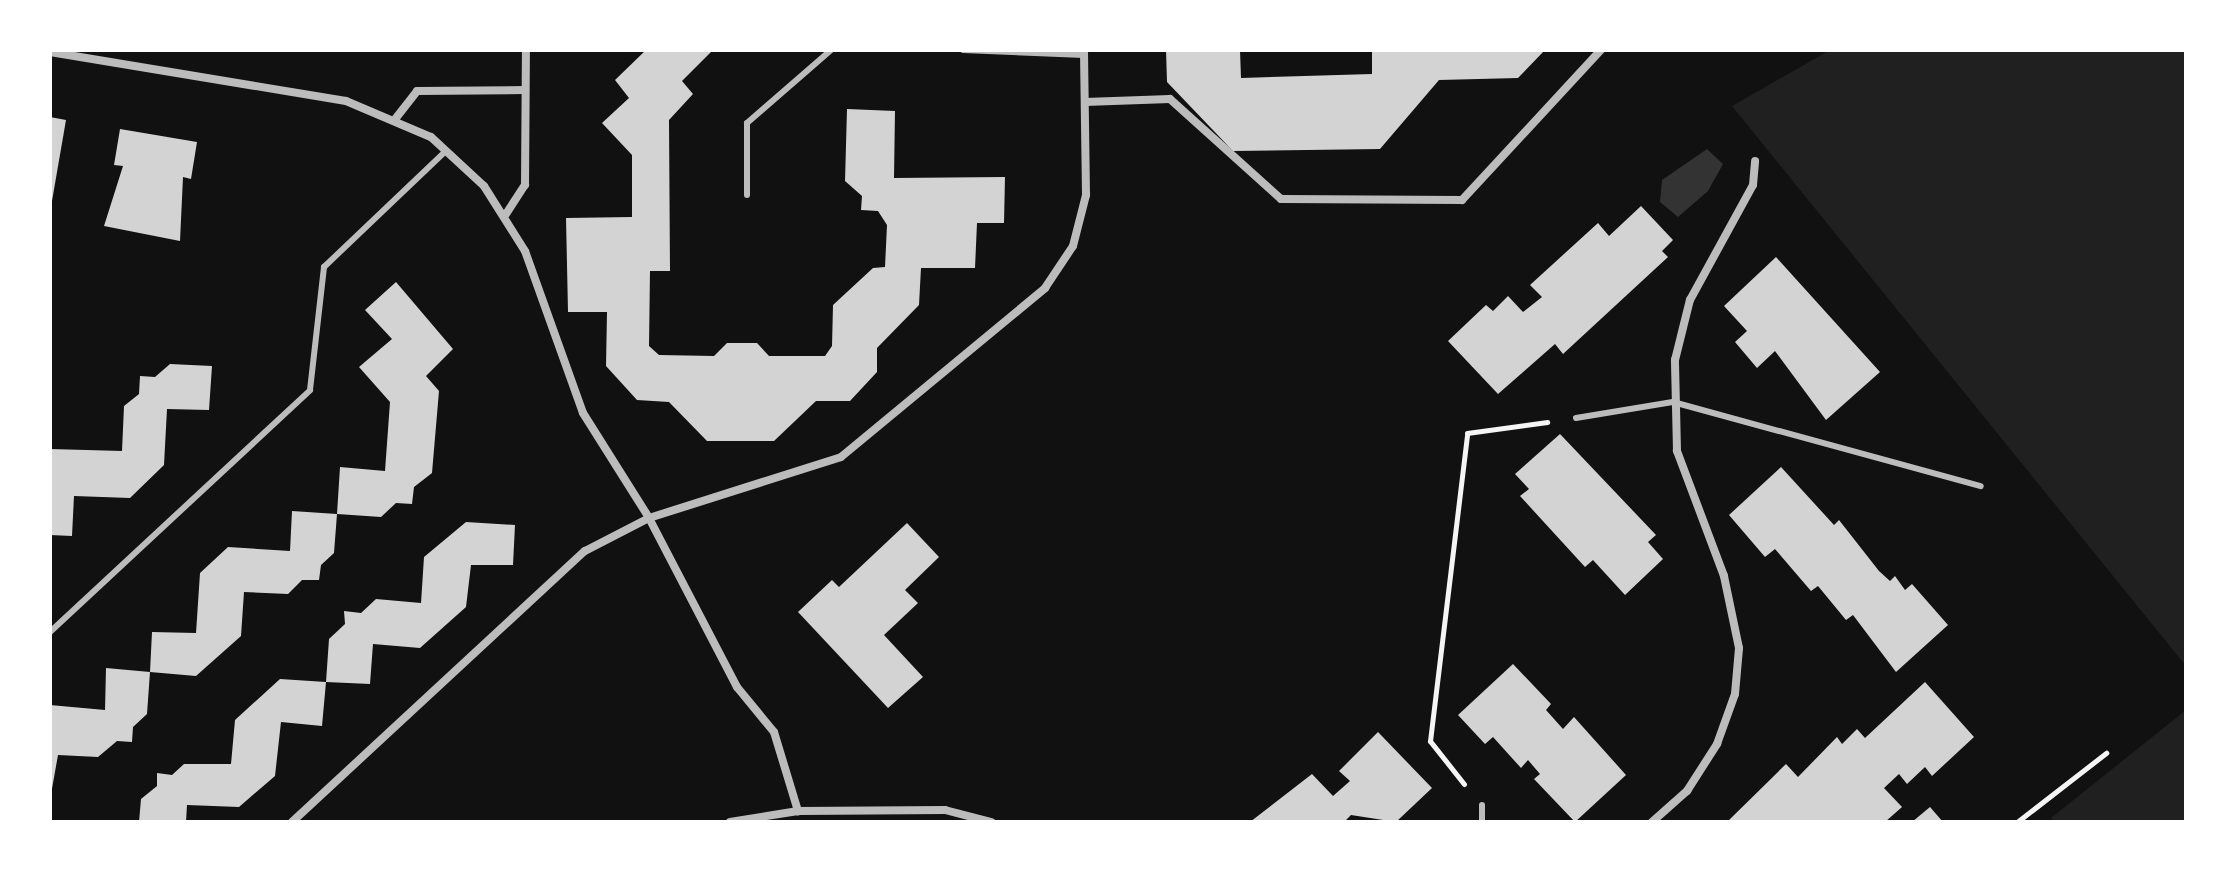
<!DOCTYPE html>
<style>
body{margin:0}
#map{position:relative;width:2236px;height:872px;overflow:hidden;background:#111;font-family:Cabin,sans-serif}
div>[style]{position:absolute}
.green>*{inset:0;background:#202020}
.water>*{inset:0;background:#333}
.building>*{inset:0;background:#d3d3d3}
.path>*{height:5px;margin:-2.5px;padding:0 2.5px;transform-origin:2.5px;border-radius:2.5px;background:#f5f5f5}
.service>*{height:6px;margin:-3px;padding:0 3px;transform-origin:3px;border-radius:3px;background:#bcbcbc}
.minor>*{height:8px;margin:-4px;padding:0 4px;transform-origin:4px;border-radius:4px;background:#bcbcbc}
span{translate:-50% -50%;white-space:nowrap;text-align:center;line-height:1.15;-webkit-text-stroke:8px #fff;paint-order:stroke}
.frame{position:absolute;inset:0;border:52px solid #fff;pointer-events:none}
</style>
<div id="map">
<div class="green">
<i style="clip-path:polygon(1830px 50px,2186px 50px,2186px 666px,1732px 106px)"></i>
<i style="clip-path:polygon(2186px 710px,2186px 822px,2055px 822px,2051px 818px)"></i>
</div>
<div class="water">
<i style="clip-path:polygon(1707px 149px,1723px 164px,1708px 191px,1678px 217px,1660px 202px,1662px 180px)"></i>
</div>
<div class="building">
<i style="clip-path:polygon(646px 50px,713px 50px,682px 81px,693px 94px,669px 120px,670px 271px,650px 271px,649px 346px,659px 355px,714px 356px,727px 343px,757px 343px,769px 356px,825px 356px,832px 346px,833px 305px,873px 268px,885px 267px,887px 225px,878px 211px,861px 210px,862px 196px,845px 181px,847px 109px,895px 111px,894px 178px,1005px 177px,1004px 223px,977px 223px,975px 268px,921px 268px,919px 305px,877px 348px,877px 372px,850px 401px,816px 401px,774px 441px,707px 441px,669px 402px,637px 400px,606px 366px,607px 312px,568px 312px,566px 218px,632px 217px,632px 155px,602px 123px,629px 98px,615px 80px)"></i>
<i style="clip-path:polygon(1166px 50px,1240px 50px,1241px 78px,1372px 74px,1372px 50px,1545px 50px,1518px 78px,1439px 80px,1380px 149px,1233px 151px,1167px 82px)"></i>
<i style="clip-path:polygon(50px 117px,66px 120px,52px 201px,50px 201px)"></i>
<i style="clip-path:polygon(120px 129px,197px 142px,191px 179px,183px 177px,180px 241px,104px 226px,123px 166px,114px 165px)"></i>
<i style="clip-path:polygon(1641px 206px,1673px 240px,1662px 251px,1668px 257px,1563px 354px,1555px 344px,1498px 394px,1448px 341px,1486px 305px,1493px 311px,1508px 296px,1523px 312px,1542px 297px,1530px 285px,1598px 223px,1609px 236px)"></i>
<i style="clip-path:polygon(1776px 257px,1880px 372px,1826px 420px,1775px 351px,1757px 368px,1735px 342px,1747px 331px,1724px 306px)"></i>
<i style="clip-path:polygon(396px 282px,453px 349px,426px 376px,439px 391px,432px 473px,414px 487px,412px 504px,396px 503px,381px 517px,337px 514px,340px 467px,385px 471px,390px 402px,359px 367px,392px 339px,365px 310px)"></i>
<i style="clip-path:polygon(170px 364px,212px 366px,209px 410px,167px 409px,164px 465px,130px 498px,74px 496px,72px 536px,50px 535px,50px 449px,122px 451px,124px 406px,139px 394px,140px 376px,155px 377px)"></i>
<i style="clip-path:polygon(1560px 434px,1656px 535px,1648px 542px,1663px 559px,1625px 595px,1593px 560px,1585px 567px,1520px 496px,1529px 489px,1515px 474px)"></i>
<i style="clip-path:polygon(1781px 467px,1834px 525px,1839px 520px,1879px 571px,1890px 581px,1895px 576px,1905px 590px,1912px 584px,1948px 625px,1896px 672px,1853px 615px,1846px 620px,1818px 586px,1811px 591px,1775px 549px,1765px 557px,1729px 515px)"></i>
<i style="clip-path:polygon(292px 511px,337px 514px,334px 553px,321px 565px,319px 580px,302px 580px,288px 594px,244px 592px,241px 636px,196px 676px,150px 672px,152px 632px,196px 633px,200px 573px,228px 547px,290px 551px)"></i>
<i style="clip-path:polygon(466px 522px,515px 525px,513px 565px,471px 565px,466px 607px,420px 648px,373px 644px,370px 684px,326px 682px,322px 726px,281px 722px,275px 776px,239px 807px,187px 805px,186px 822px,139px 822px,141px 799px,157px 786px,157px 773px,172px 775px,184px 764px,231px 764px,235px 720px,280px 679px,326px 682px,329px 639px,345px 624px,344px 611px,361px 613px,376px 599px,421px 603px,424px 557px)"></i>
<i style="clip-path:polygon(907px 523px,939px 557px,905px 590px,918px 603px,884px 635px,923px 677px,888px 708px,798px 612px,832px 580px,839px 587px)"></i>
<i style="clip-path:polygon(1513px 664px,1551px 704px,1546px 710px,1563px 729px,1574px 717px,1626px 775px,1575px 822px,1534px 779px,1540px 774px,1528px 760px,1521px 768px,1493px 737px,1485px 744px,1458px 715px)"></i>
<i style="clip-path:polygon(106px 668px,150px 672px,147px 714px,133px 727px,132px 742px,117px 741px,98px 757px,58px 755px,50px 800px,50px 705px,105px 710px)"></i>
<i style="clip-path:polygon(1925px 682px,1974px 737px,1932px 776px,1925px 767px,1907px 784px,1899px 774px,1884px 788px,1902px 807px,1885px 822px,1727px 822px,1786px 764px,1798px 777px,1837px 737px,1842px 744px,1857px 729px,1865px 738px)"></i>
<i style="clip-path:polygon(1378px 732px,1432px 788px,1396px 822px,1351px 815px,1344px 822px,1250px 822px,1312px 774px,1333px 796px,1350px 781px,1339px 771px)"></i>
<i style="clip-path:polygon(1930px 807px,1943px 822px,1912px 822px)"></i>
</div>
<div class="path">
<i style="left:1464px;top:784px;width:55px;rotate:-128.3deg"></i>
<i style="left:1430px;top:741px;width:310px;rotate:-83.1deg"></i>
<i style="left:1467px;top:433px;width:81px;rotate:-7.8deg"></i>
<i style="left:2017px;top:822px;width:113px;rotate:-37.8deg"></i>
</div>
<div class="service">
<i style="left:963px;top:50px;width:121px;rotate:2.4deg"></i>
<i style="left:747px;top:195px;width:72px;rotate:-90deg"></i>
<i style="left:747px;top:123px;width:111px;rotate:-41deg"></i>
<i style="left:1576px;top:418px;width:98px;rotate:-9.4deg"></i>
<i style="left:1673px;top:402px;width:319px;rotate:15.3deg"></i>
<i style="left:50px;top:632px;width:355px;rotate:-42.9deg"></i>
<i style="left:310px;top:390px;width:124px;rotate:-83.5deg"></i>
<i style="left:324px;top:267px;width:168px;rotate:-43.6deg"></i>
<i style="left:1482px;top:805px;width:17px;rotate:90deg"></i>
</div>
<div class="minor">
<i style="left:50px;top:52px;width:300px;rotate:9.4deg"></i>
<i style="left:346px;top:101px;width:92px;rotate:23deg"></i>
<i style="left:431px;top:137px;width:72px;rotate:42.8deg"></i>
<i style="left:484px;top:186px;width:77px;rotate:57.8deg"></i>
<i style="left:525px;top:251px;width:172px;rotate:70.3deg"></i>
<i style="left:583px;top:413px;width:124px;rotate:57.8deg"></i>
<i style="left:649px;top:518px;width:191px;rotate:62.5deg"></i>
<i style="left:737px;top:687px;width:58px;rotate:50.6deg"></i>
<i style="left:774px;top:732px;width:83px;rotate:73.1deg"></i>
<i style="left:1085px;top:102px;width:85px;rotate:-2deg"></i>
<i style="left:1170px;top:99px;width:149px;rotate:42deg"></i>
<i style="left:1281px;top:199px;width:181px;rotate:0.3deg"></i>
<i style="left:1462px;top:200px;width:205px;rotate:-47.2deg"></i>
<i style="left:396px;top:118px;width:34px;rotate:-52deg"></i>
<i style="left:417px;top:91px;width:108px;rotate:-0.5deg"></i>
<i style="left:506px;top:214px;width:35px;rotate:-57deg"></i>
<i style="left:525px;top:185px;width:135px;rotate:-89.6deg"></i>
<i style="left:292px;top:822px;width:399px;rotate:-42.8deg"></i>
<i style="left:585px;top:551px;width:72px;rotate:-27.3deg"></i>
<i style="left:649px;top:518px;width:201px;rotate:-17.6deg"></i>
<i style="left:841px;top:457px;width:265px;rotate:-39.6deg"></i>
<i style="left:1045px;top:288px;width:50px;rotate:-56.3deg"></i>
<i style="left:1073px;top:246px;width:53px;rotate:-75.7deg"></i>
<i style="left:1086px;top:195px;width:145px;rotate:-90.8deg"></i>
<i style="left:730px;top:822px;width:69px;rotate:-9.2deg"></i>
<i style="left:798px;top:811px;width:147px;rotate:-0.4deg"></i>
<i style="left:945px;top:810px;width:48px;rotate:14.6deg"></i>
<i style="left:1652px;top:822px;width:47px;rotate:-41.5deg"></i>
<i style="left:1687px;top:791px;width:56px;rotate:-57.4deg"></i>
<i style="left:1717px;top:744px;width:53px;rotate:-70.2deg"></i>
<i style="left:1735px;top:694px;width:46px;rotate:-85deg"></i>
<i style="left:1739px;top:648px;width:74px;rotate:-101.8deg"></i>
<i style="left:1724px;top:576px;width:134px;rotate:-110.6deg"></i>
<i style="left:1677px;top:451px;width:91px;rotate:-91.3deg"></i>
<i style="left:1675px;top:360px;width:62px;rotate:-76deg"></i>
<i style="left:1690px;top:300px;width:131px;rotate:-61.3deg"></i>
<i style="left:1753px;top:185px;width:24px;rotate:-85deg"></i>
</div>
<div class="frame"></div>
</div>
